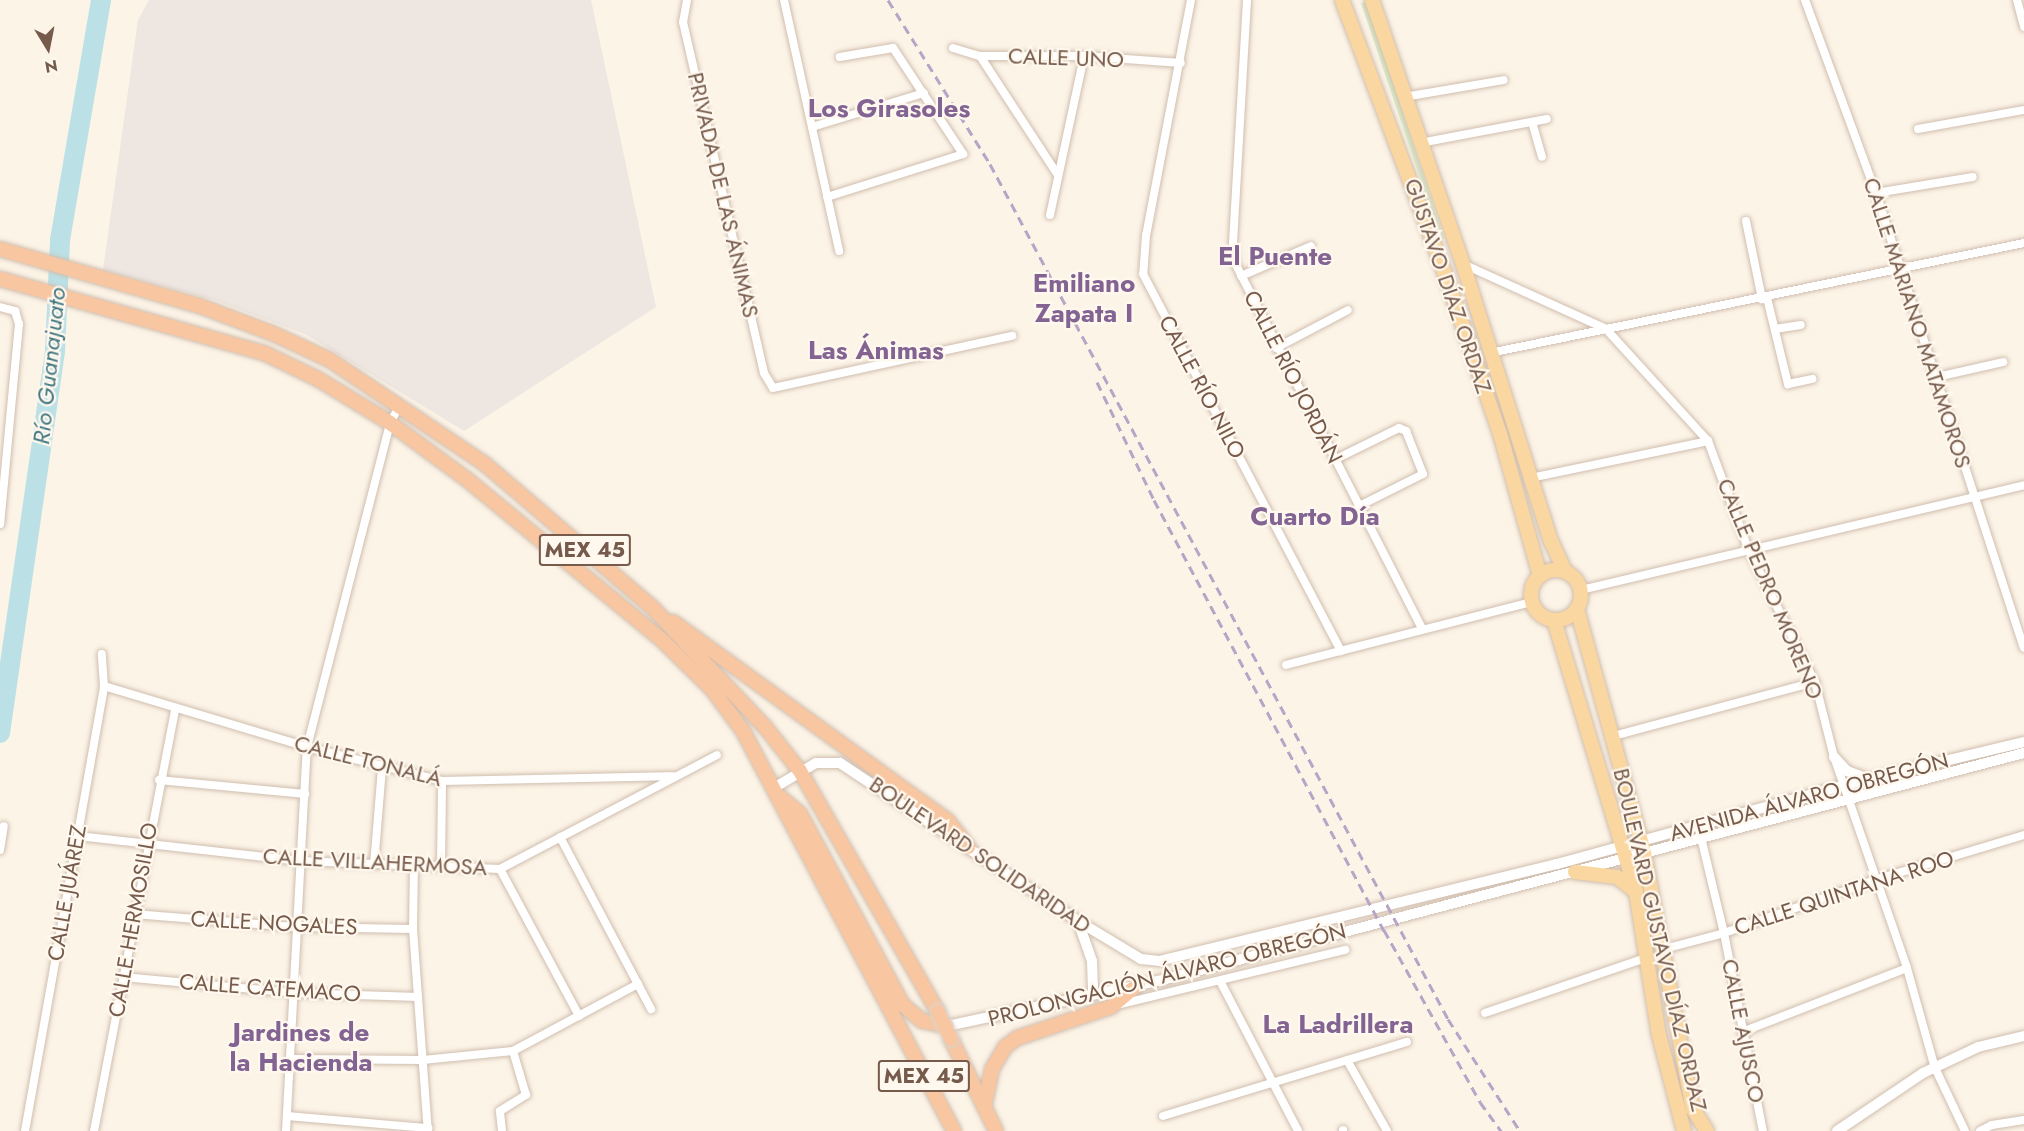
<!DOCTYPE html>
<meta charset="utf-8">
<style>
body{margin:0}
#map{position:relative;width:2024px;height:1131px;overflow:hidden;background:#fcf4e7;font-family:Jost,sans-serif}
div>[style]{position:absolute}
.industrial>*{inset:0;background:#ede6e1}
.green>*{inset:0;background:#d5eac5}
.river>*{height:20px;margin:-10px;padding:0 10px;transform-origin:10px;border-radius:10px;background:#bbe1e6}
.roads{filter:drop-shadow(0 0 2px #d0beaf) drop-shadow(0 0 2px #d0beaf)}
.minor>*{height:8px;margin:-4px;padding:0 4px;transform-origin:4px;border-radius:4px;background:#fff}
.tertiary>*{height:10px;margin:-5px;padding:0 5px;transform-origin:5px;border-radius:5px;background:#fff}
.primary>*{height:14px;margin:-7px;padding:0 7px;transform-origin:7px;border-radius:7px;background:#fad7a0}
.primary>.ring{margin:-7px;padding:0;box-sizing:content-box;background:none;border:14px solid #fad7a0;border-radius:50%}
.trunk>*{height:14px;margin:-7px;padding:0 7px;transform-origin:7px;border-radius:7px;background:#f8c6a0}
.rail>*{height:3px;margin-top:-1.5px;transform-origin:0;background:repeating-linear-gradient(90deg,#b6a5c7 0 9px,transparent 0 15px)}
.bridges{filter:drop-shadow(0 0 2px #dbd4d0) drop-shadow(0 0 2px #dbd4d0)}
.trunk-bridge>*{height:14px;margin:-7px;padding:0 7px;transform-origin:7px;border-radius:7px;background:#f8c6a0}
span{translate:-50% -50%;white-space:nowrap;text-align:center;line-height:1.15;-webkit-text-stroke:4.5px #fff8ee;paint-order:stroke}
.shield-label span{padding:2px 4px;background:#fff8ee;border:2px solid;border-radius:4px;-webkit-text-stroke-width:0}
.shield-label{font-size:21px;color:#765a4b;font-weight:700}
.street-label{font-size:22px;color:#765a4b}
.water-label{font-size:24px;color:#427882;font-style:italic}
.quarter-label{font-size:26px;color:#826392;font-weight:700}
.north{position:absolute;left:18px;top:18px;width:60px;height:60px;-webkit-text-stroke:4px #fff8ee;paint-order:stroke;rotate:170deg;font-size:16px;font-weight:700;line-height:24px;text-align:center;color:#765a4b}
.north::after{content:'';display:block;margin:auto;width:21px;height:27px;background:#765a4b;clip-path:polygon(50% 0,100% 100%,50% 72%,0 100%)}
</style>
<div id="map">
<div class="industrial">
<i style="clip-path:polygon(149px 0,591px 0,656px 307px,464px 431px,305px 334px,217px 301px,103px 270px,138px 20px)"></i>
</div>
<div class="green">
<i style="clip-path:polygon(1366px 2px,1444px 238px,1441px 240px,1361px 3px)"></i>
</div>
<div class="river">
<i style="left:0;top:733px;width:386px;rotate:-81.8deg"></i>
<i style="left:55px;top:351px;width:111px;rotate:-87.4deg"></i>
<i style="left:60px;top:240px;width:243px;rotate:-80.3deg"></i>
</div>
<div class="roads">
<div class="minor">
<i style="left:687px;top:0;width:22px;rotate:100deg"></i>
<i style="left:683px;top:22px;width:360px;rotate:77deg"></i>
<i style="left:764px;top:373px;width:17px;rotate:59deg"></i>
<i style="left:773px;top:388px;width:245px;rotate:-12.3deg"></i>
<i style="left:784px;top:0;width:257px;rotate:77.6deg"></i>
<i style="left:1191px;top:0;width:239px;rotate:100.8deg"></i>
<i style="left:1146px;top:235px;width:39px;rotate:94deg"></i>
<i style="left:1143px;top:274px;width:426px;rotate:62.3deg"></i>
<i style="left:1247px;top:0;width:243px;rotate:93.3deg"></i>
<i style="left:1233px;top:243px;width:20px;rotate:84deg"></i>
<i style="left:1235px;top:263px;width:411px;rotate:62.9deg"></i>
<i style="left:1805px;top:0;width:206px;rotate:69.8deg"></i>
<i style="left:1876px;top:193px;width:478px;rotate:72deg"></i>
<i style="left:2017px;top:0;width:28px;rotate:75deg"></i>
<i style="left:953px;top:48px;width:28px;rotate:17deg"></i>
<i style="left:980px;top:56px;width:104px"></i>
<i style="left:1084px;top:56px;width:97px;rotate:4.1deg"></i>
<i style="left:980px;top:56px;width:142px;rotate:56.8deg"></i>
<i style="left:1404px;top:97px;width:101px;rotate:-9.6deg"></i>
<i style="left:1532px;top:122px;width:36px;rotate:74deg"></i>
<i style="left:812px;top:127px;width:117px;rotate:-16.9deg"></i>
<i style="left:1918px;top:129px;width:108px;rotate:-10.2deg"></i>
<i style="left:1420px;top:143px;width:129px;rotate:-10.7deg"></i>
<i style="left:1876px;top:193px;width:98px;rotate:-9.4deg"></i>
<i style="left:827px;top:197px;width:143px;rotate:-17.5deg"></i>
<i style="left:963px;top:154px;width:127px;rotate:-123.4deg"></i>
<i style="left:893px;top:48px;width:54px;rotate:170.4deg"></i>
<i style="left:1050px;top:215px;width:163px;rotate:-77.9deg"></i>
<i style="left:1746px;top:221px;width:80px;rotate:78.4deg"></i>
<i style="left:1463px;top:264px;width:157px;rotate:24.4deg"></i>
<i style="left:1606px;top:329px;width:151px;rotate:47.7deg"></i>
<i style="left:1708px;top:441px;width:117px;rotate:69.6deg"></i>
<i style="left:1749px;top:551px;width:147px;rotate:63.3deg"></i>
<i style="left:1815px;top:682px;width:77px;rotate:75.8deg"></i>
<i style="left:1834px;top:757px;width:223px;rotate:70.9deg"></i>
<i style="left:1907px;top:968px;width:104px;rotate:74.4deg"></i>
<i style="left:1935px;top:1068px;width:70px;rotate:64.5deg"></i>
<i style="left:1241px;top:276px;width:76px;rotate:-23.2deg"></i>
<i style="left:1767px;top:298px;width:89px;rotate:76.3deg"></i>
<i style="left:1788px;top:384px;width:25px;rotate:-12deg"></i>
<i style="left:0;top:307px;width:16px;rotate:15deg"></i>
<i style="left:15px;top:311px;width:14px;rotate:73deg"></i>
<i style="left:19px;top:324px;width:201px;rotate:95.4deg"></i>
<i style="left:1775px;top:329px;width:26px;rotate:-9deg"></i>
<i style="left:1276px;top:348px;width:81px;rotate:-27.8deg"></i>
<i style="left:1490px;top:353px;width:545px;rotate:-11.64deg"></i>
<i style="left:1937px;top:377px;width:68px;rotate:-12.8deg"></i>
<i style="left:1336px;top:459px;width:70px;rotate:-26.2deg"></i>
<i style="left:1399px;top:428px;width:8px;rotate:23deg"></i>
<i style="left:1406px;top:431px;width:46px;rotate:68.4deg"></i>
<i style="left:1423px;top:474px;width:72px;rotate:153.4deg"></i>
<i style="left:1530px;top:478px;width:182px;rotate:-11.7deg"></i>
<i style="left:1581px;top:590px;width:455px;rotate:-13.3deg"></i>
<i style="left:1286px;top:665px;width:254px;rotate:-14.4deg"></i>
<i style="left:104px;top:686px;width:212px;rotate:16.7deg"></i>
<i style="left:307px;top:747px;width:139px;rotate:14.1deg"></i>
<i style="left:442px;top:781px;width:231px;rotate:-1.2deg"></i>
<i style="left:1613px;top:736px;width:209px;rotate:-15deg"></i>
<i style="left:159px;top:780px;width:147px;rotate:5.5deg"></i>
<i style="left:1698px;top:825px;width:111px;rotate:76.5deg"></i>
<i style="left:1724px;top:933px;width:202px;rotate:78.9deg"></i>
<i style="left:78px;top:836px;width:224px;rotate:6.4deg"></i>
<i style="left:301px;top:861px;width:199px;rotate:2.3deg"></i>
<i style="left:500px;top:869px;width:245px;rotate:-27.7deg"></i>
<i style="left:560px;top:837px;width:195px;rotate:62.1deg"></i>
<i style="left:0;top:850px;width:24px;rotate:-81deg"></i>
<i style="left:374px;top:865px;width:97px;rotate:-85.3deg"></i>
<i style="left:414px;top:866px;width:63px;rotate:90.9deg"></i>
<i style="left:413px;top:929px;width:203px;rotate:85.8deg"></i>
<i style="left:441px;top:867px;width:86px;rotate:-89.3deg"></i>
<i style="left:500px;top:869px;width:167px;rotate:61.7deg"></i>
<i style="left:134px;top:914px;width:164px;rotate:4.6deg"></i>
<i style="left:297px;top:927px;width:116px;rotate:1deg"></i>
<i style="left:1664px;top:949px;width:62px;rotate:-14.9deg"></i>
<i style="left:1724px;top:933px;width:160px;rotate:-19.3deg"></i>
<i style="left:1875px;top:880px;width:156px;rotate:-16.8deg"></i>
<i style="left:123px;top:977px;width:172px;rotate:5.3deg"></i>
<i style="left:294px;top:993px;width:124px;rotate:1.8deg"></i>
<i style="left:1220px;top:981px;width:169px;rotate:62.5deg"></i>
<i style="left:1117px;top:1005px;width:235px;rotate:-13.6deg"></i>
<i style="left:1485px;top:1013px;width:170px;rotate:-18.9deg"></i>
<i style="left:1742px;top:1032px;width:177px;rotate:-21.2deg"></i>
<i style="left:291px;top:1059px;width:132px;rotate:0.4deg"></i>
<i style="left:423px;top:1060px;width:90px;rotate:-5.7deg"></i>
<i style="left:513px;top:1051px;width:142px;rotate:-28.2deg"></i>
<i style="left:1347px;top:1060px;width:81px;rotate:60.6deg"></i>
<i style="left:287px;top:1116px;width:142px;rotate:4.9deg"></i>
<i style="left:1163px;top:1116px;width:255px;rotate:-16.9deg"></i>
<i style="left:1343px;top:1130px;width:1px;rotate:90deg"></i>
<i style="left:25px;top:1131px;width:452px;rotate:-79.9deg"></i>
<i style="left:104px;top:686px;width:32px;rotate:-94deg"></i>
<i style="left:94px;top:1131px;width:430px;rotate:-79.1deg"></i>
<i style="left:286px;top:1131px;width:385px;rotate:-86.9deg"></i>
<i style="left:307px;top:747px;width:334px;rotate:-75.6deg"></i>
<i style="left:390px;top:423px;width:21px;rotate:-61deg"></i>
<i style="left:502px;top:1131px;width:20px;rotate:-96deg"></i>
<i style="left:500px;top:1111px;width:31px;rotate:-32deg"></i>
<i style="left:526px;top:1095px;width:46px;rotate:-106.5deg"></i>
<i style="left:1980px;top:1131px;width:13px;rotate:-27deg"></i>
<i style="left:1992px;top:1125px;width:32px;rotate:-9deg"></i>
</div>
<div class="tertiary">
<i style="left:1834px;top:757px;width:19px;rotate:47deg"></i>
<i style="left:1847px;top:771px;width:20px;rotate:20deg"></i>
<i style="left:772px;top:789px;width:51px;rotate:-30.6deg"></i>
<i style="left:816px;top:763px;width:24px"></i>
<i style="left:840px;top:763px;width:286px;rotate:33.6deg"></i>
<i style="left:1078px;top:921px;width:74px;rotate:31.1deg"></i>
<i style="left:1141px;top:959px;width:18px;rotate:6deg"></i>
<i style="left:1159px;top:961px;width:410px;rotate:-13.7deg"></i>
<i style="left:1557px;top:864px;width:299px;rotate:-15.3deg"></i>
<i style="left:1845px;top:785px;width:184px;rotate:-13.5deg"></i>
<i style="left:1078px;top:921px;width:42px;rotate:70.7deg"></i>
<i style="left:1092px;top:961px;width:32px;rotate:88deg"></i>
<i style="left:947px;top:1026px;width:224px;rotate:-12.1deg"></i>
<i style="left:1166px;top:979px;width:887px;rotate:-14.76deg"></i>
<i style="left:1837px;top:1131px;width:104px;rotate:-34deg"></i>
<i style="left:1923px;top:1073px;width:61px;rotate:-25.3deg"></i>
<i style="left:1978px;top:1047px;width:47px;rotate:-13.4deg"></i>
</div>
<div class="primary">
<i style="left:1342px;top:0;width:293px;rotate:69.4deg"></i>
<i style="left:1445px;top:274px;width:172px;rotate:71deg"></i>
<i style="left:1501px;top:437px;width:144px;rotate:74.3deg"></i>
<i style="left:1372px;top:0;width:279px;rotate:71deg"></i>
<i style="left:1463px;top:264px;width:291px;rotate:72.4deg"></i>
<i style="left:1551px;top:541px;width:33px;rotate:65deg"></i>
<i class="ring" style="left:1531px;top:570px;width:36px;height:36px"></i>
<i style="left:1577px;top:609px;width:253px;rotate:74.6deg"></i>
<i style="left:1644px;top:853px;width:261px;rotate:79.2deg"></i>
<i style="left:1693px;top:1109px;width:26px;rotate:58deg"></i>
<i style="left:1554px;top:620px;width:284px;rotate:73.2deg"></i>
<i style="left:1636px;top:892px;width:145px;rotate:80.9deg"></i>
<i style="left:1659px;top:1035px;width:99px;rotate:75.4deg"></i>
<i style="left:1575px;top:872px;width:42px;rotate:6.8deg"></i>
<i style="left:1617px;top:877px;width:24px;rotate:38deg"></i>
</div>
<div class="trunk">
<i style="left:0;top:249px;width:208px;rotate:15.9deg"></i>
<i style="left:200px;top:306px;width:79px;rotate:20.7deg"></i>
<i style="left:274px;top:334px;width:62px;rotate:24.9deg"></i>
<i style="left:330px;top:360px;width:187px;rotate:33.9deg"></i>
<i style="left:485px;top:464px;width:220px;rotate:40.6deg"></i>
<i style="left:652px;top:607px;width:165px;rotate:46.7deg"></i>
<i style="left:765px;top:727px;width:56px;rotate:51.5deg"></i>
<i style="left:800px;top:771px;width:278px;rotate:60.2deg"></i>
<i style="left:0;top:279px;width:276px;rotate:15.7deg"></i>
<i style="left:266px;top:354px;width:58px;rotate:25.7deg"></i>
<i style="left:318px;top:379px;width:84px;rotate:31.4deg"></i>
<i style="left:390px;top:423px;width:98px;rotate:36.3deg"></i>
<i style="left:469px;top:481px;width:253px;rotate:39.5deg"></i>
<i style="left:664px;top:642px;width:67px;rotate:44.4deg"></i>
<i style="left:712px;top:689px;width:52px;rotate:53.6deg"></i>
<i style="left:743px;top:731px;width:452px;rotate:62.2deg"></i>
<i style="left:673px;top:622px;width:339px;rotate:35.9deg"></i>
<i style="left:948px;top:821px;width:33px;rotate:52deg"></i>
<i style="left:780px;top:797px;width:26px;rotate:40deg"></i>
<i style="left:800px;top:814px;width:217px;rotate:61.7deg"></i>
<i style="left:903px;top:1005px;width:25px;rotate:40deg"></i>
<i style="left:922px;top:1021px;width:25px;rotate:11deg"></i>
<i style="left:951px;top:1039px;width:102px;rotate:63.9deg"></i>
<i style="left:984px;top:1107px;width:39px;rotate:-78deg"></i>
<i style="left:992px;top:1069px;width:26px;rotate:-59deg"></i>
<i style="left:1005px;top:1047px;width:15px;rotate:-37deg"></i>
<i style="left:1017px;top:1038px;width:99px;rotate:-18.3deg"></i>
<i style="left:1111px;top:1007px;width:35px;rotate:-40deg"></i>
</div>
</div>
<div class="rail">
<i style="left:888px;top:0;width:193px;rotate:58.1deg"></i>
<i style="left:990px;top:164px;width:970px;rotate:61.82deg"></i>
<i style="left:1448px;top:1019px;width:133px;rotate:57.3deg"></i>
<i style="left:1097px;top:382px;width:131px;rotate:64.2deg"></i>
<i style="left:1154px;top:500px;width:488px;rotate:61.9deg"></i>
<i style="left:1384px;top:930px;width:197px;rotate:60.8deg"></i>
<i style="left:1480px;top:1102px;width:36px;rotate:54deg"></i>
</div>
<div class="bridges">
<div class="trunk-bridge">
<i style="left:938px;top:1012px;width:30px;rotate:64deg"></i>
</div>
</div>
<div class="shield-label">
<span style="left:585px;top:550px">MEX 45</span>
<span style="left:924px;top:1076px">MEX 45</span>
</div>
<div class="street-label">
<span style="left:1066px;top:58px;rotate:2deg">CALLE UNO</span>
<span style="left:723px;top:195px;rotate:77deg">PRIVADA DE LAS ÁNIMAS</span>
<span style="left:1448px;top:286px;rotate:71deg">GUSTAVO DÍAZ ORDAZ</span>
<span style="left:1917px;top:323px;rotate:72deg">CALLE MARIANO MATAMOROS</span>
<span style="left:1293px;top:377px;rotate:63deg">CALLE RÍO JORDÁN</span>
<span style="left:1202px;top:387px;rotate:62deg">CALLE RÍO NILO</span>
<span style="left:1770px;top:589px;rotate:67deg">CALLE PEDRO MORENO</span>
<span style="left:368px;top:761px;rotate:14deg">CALLE TONALÁ</span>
<span style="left:1809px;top:797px;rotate:-15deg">AVENIDA ÁLVARO OBREGÓN</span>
<span style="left:980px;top:855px;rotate:34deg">BOULEVARD SOLIDARIDAD</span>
<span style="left:375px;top:862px;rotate:3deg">CALLE VILLAHERMOSA</span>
<span style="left:67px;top:893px;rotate:-80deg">CALLE JUÁREZ</span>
<span style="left:1844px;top:893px;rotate:-18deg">CALLE QUINTANA ROO</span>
<span style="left:133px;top:920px;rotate:-80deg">CALLE HERMOSILLO</span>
<span style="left:274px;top:923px;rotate:3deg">CALLE NOGALES</span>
<span style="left:1660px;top:940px;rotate:77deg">BOULEVARD GUSTAVO DÍAZ ORDAZ</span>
<span style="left:1167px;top:975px;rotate:-14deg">PROLONGACIÓN ÁLVARO OBREGÓN</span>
<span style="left:270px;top:988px;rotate:4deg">CALLE CATEMACO</span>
<span style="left:1743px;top:1031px;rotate:79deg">CALLE AJUSCO</span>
</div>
<div class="water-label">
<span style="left:49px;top:366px;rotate:-84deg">Río Guanajuato</span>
</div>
<div class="quarter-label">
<span style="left:889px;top:109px">Los Girasoles</span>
<span style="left:1275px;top:257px">El Puente</span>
<span style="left:1084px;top:299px">Emiliano<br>Zapata I</span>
<span style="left:876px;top:351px">Las Ánimas</span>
<span style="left:1315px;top:517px">Cuarto Día</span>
<span style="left:1338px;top:1025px">La Ladrillera</span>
<span style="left:301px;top:1048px">Jardines de<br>la Hacienda</span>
</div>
<div class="north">N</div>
</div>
